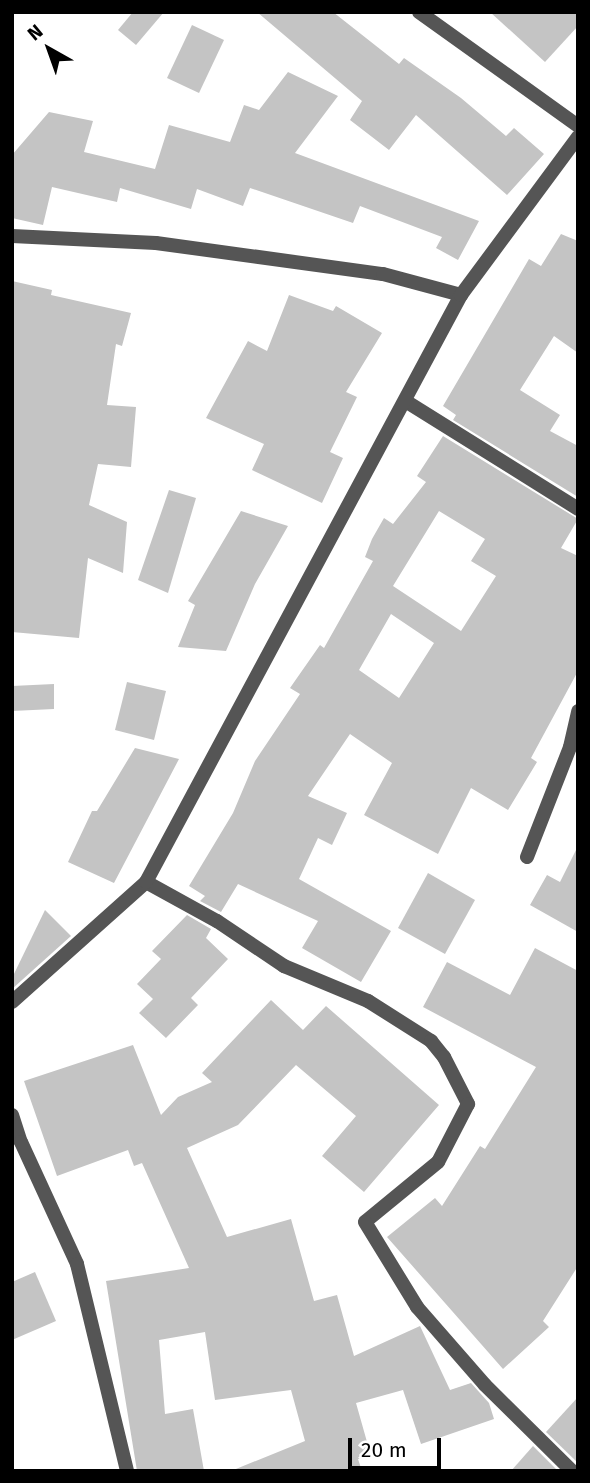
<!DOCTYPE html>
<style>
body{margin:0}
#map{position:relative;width:590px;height:1483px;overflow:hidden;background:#fff;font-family:"Fira Sans",sans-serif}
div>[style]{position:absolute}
.building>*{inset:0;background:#c4c4c4}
.minor>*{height:14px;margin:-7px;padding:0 7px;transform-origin:7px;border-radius:7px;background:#555}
span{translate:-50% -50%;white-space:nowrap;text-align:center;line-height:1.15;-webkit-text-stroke:5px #fff;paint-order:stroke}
.frame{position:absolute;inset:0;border:14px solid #000;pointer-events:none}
.north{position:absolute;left:14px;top:14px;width:70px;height:70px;-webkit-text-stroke:5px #fff;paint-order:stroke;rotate:320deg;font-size:19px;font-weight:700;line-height:28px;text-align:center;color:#000}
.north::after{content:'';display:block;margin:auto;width:24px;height:32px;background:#000;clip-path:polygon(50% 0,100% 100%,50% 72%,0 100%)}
.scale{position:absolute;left:348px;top:1438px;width:93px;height:32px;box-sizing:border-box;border:4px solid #000;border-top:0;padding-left:9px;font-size:21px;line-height:24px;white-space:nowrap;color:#000;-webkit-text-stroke:5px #fff;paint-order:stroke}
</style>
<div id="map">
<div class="building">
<i style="clip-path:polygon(133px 12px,164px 12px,136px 45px,118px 30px)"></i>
<i style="clip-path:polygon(257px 12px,333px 12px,399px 64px,404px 58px,461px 98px,506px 136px,514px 128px,544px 154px,507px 195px,416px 115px,389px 150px,350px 120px,362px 101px)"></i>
<i style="clip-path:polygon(490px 12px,578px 12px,578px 26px,545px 62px)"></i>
<i style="clip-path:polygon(192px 25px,224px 40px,199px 93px,167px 78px)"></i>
<i style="clip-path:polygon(288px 72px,338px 96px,295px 153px,479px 221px,458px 260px,436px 248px,442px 237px,360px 206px,353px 223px,250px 188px,243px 206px,197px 189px,191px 209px,120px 188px,117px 202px,52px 187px,43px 225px,12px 218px,12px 155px,49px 112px,93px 121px,84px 152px,155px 169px,169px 125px,230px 142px,244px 105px,259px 110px)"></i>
<i style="clip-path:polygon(561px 234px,578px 241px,578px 353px,554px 336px,520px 390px,560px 415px,550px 431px,578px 446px,578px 497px,453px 420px,456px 415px,443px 406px,529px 259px,541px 266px)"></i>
<i style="clip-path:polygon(12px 281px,52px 290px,51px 295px,131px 313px,122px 346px,116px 344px,107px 405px,136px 407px,131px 467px,98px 464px,89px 505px,127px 522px,123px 573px,88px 558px,79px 638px,12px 632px)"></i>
<i style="clip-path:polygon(289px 295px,333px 311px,336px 306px,382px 333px,346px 392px,357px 397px,330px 452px,343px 458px,322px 503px,252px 470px,264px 444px,206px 418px,248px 341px,267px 351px)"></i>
<i style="clip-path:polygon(evenodd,443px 436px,578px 519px,561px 548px,578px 556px,578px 671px,531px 758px,537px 762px,508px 810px,471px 788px,438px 854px,364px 815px,392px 763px,350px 734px,308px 796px,347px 813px,332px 845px,318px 838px,299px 879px,391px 931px,361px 982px,302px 948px,318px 921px,238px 884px,221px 912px,200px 901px,205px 896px,189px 886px,233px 813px,255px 761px,300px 694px,290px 688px,320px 645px,324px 648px,373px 561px,365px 557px,372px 539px,384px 518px,393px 524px,426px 482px,417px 476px,443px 436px,439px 511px,485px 539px,471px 561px,496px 576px,461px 631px,393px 586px,439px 511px,443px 436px,391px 614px,434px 643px,399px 698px,359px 670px,391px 614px)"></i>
<i style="clip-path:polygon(169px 490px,196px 498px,168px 593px,138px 580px)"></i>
<i style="clip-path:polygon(241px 511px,288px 526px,255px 584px,226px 651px,178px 647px,195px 605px,188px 601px)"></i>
<i style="clip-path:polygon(127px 682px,166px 691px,154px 740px,115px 730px)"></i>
<i style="clip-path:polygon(54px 684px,54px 709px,12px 711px,12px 686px)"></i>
<i style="clip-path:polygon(135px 748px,179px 759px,114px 883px,68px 862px,92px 811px,97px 811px)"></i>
<i style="clip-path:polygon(578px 846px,578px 932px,530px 905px,547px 875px,560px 882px)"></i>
<i style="clip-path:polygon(428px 873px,475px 900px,445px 954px,398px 928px)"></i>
<i style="clip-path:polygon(45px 910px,71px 936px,12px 989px,12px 978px)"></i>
<i style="clip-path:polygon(187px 915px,211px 929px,206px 938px,228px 959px,191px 998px,198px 1005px,166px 1038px,139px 1013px,153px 999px,137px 984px,161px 959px,152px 951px)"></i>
<i style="clip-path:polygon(535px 948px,578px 971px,578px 1266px,543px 1321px,549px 1327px,503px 1369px,387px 1237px,435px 1198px,442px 1206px,480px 1146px,485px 1149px,536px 1067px,423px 1007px,447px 962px,510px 995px)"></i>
<i style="clip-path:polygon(271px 1000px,303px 1030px,326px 1006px,439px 1105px,364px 1192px,322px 1156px,356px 1116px,296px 1065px,238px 1125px,187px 1148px,227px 1237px,291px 1219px,314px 1301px,337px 1295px,354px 1356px,420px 1326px,450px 1390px,471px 1383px,489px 1403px,494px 1419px,421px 1444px,403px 1390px,356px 1403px,371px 1456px,358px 1459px,362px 1471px,231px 1471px,305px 1441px,291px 1390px,215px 1400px,205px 1332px,159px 1340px,165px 1414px,193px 1409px,204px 1471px,137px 1471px,106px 1281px,189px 1268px,142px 1163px,134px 1166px,128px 1150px,57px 1176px,24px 1081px,133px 1045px,161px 1115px,178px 1097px,212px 1082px,202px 1073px)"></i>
<i style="clip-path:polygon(35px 1272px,56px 1321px,12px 1340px,12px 1282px)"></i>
<i style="clip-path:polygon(578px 1397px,578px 1463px,546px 1432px)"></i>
<i style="clip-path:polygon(533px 1446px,558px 1471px,511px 1471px)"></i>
</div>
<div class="minor">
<i style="left:419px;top:12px;width:196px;rotate:35.6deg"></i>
<i style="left:12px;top:236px;width:144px;rotate:2.8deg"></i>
<i style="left:156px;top:243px;width:229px;rotate:7.8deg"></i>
<i style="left:383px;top:274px;width:81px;rotate:15.1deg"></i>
<i style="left:407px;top:402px;width:202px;rotate:32deg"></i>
<i style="left:527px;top:857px;width:118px;rotate:-68.6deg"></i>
<i style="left:570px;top:747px;width:37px;rotate:-77deg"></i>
<i style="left:146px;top:882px;width:81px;rotate:28.8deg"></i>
<i style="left:217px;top:921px;width:81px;rotate:33.9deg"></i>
<i style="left:284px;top:966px;width:91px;rotate:22.6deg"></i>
<i style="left:368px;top:1001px;width:75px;rotate:32.4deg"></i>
<i style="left:431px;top:1041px;width:21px;rotate:51deg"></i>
<i style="left:444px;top:1057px;width:53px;rotate:62.9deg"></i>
<i style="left:468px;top:1104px;width:65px;rotate:117.3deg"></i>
<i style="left:438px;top:1162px;width:94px;rotate:140.6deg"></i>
<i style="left:365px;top:1222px;width:100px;rotate:58.5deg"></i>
<i style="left:417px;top:1307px;width:103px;rotate:48.9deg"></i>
<i style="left:485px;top:1385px;width:122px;rotate:44.7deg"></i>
<i style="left:12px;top:1002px;width:180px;rotate:-41.8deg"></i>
<i style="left:146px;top:882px;width:666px;rotate:-61.78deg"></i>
<i style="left:461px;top:295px;width:197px;rotate:-53.5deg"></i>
<i style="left:12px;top:1115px;width:28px;rotate:72deg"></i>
<i style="left:21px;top:1142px;width:134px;rotate:65.3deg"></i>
<i style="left:77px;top:1264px;width:213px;rotate:76.4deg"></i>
</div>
<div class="frame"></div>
<div class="north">N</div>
<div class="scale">20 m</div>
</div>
